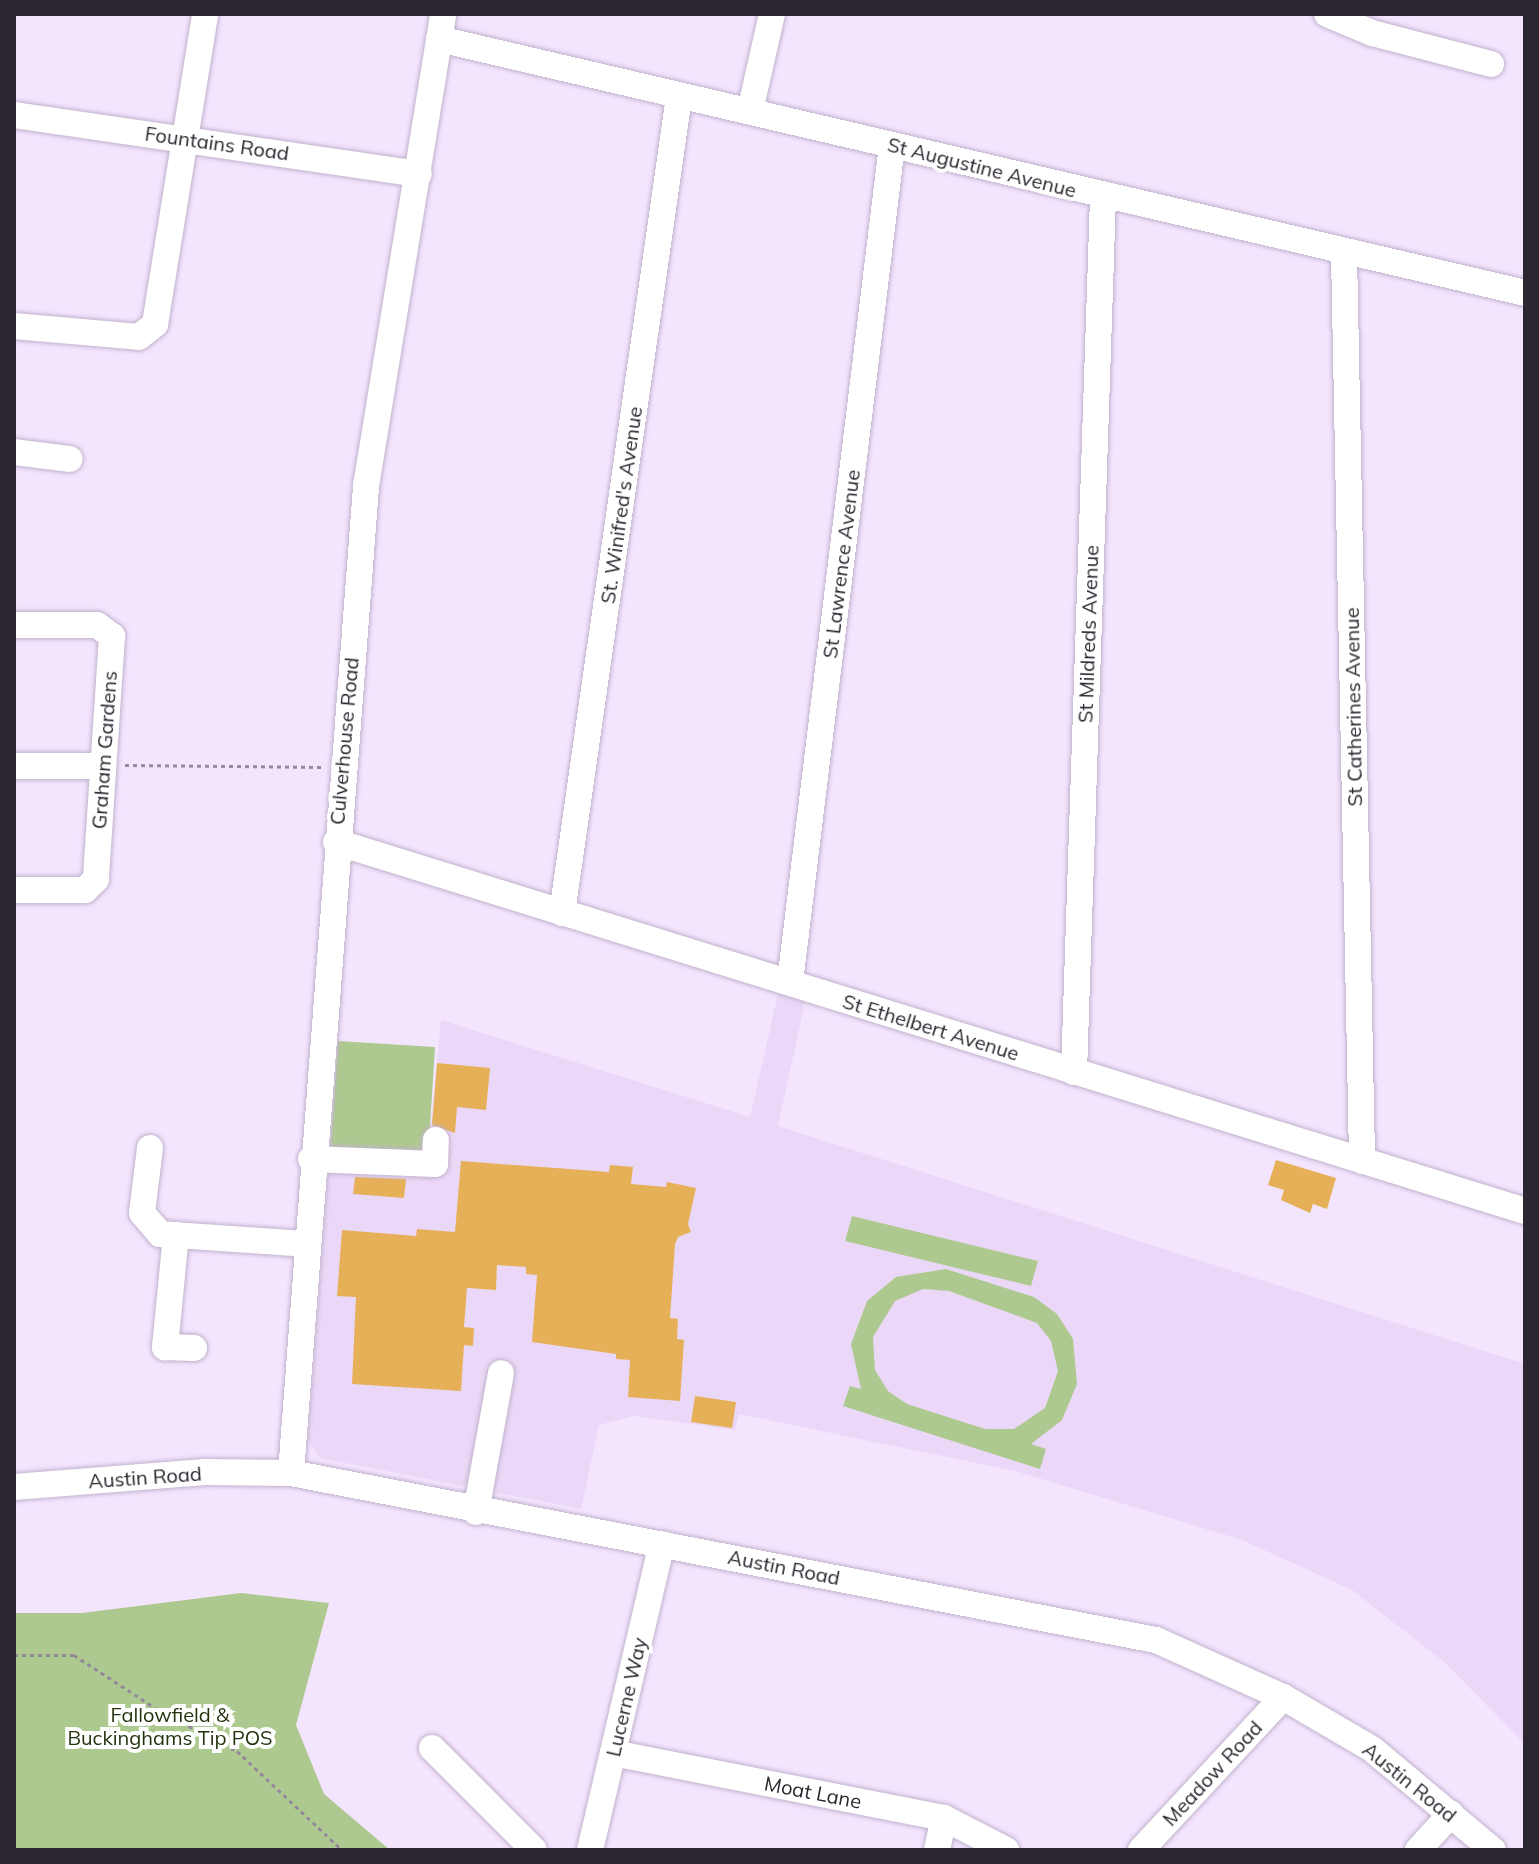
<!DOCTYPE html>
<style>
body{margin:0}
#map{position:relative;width:1539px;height:1864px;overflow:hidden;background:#f4e5ff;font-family:Mulish,sans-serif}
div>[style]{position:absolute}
.built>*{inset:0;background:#ebd8f8}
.green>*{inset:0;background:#aec98f}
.building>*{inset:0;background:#e5b058}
.path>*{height:3px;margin-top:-1.5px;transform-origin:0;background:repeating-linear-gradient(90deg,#93899b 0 4px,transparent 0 8px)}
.roads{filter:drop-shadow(0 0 2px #c1b3cc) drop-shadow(0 0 2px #c1b3cc)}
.minor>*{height:26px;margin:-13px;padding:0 13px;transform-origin:13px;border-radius:13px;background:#fff}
span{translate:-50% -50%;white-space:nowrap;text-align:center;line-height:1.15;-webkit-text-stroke:8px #fff;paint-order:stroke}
.street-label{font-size:20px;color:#2b262f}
.park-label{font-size:20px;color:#25340f}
.frame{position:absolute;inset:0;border:16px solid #2b262f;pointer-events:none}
</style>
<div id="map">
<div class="built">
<i style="clip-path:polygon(778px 994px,805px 1002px,778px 1126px,1525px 1364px,1525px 1744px,1443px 1661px,1352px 1590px,1242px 1540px,1015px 1471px,739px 1414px,735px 1430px,634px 1416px,599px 1425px,581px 1509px,320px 1458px,308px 1440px,330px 1150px,428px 1158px,441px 1020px,750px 1117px)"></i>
</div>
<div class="green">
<i style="clip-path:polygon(338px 1041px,435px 1047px,428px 1158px,330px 1150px)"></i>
<i style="clip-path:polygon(852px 1216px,1038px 1261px,1031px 1286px,845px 1241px)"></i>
<i style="clip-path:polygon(evenodd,946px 1269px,1034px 1297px,1057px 1314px,1073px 1339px,1077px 1384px,1062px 1420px,1031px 1444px,1046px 1449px,1040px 1469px,843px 1406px,850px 1386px,861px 1389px,851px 1344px,867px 1301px,896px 1277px,946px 1269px,923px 1289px,949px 1291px,1037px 1323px,1051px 1341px,1058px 1371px,1045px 1408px,1014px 1429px,985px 1429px,907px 1404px,888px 1391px,875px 1370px,873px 1337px,895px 1301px,923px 1289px)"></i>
<i style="clip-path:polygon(241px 1593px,329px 1603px,296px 1725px,324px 1794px,390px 1850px,14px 1850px,14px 1613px,82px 1613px)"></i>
</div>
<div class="building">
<i style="clip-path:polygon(437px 1063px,490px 1068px,486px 1110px,457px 1107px,455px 1133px,432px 1125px)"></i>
<i style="clip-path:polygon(1276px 1160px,1336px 1178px,1327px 1209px,1313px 1204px,1310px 1213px,1281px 1200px,1284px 1190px,1268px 1185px)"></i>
<i style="clip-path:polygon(461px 1161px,609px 1172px,610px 1165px,633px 1167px,631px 1184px,666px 1187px,667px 1182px,696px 1188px,688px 1224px,691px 1232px,678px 1237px,675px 1244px,670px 1318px,678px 1319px,677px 1339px,684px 1340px,680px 1401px,628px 1397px,630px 1360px,616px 1359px,616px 1354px,532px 1342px,537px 1275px,526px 1274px,526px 1267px,497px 1265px,496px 1290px,467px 1288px,464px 1327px,474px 1328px,473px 1346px,464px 1345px,461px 1391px,352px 1384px,356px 1297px,337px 1296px,342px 1230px,416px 1236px,417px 1229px,455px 1232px)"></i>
<i style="clip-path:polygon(355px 1177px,406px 1179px,404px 1198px,353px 1194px)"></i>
<i style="clip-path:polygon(695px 1396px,736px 1402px,732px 1428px,691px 1422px)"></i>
</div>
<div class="path">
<i style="left:125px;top:765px;width:197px;rotate:0.6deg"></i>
<i style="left:14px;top:1655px;width:60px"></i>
<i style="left:74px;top:1655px;width:103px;rotate:33.1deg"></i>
<i style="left:160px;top:1711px;width:87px;rotate:27.5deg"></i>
<i style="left:237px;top:1751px;width:144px;rotate:43.3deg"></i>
</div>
<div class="roads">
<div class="minor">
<i style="left:1327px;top:14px;width:49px;rotate:22.9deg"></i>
<i style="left:1372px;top:33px;width:123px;rotate:14.6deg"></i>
<i style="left:439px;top:39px;width:1115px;rotate:13.16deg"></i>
<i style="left:750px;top:111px;width:99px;rotate:-77.2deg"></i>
<i style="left:14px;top:115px;width:409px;rotate:8.3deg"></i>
<i style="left:1344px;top:253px;width:908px;rotate:88.86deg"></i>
<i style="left:14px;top:326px;width:125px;rotate:5deg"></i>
<i style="left:139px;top:337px;width:21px;rotate:-39deg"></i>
<i style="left:155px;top:324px;width:314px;rotate:-80.8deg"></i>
<i style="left:14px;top:452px;width:56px;rotate:7.1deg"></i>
<i style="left:14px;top:625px;width:83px"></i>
<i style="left:97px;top:625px;width:19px;rotate:36deg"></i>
<i style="left:112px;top:636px;width:244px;rotate:93.8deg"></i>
<i style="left:96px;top:879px;width:16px;rotate:135deg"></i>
<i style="left:85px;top:890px;width:71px;rotate:180deg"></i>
<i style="left:14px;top:766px;width:88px"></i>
<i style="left:336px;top:842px;width:1245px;rotate:17.24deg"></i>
<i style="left:562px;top:913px;width:824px;rotate:-81.84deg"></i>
<i style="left:790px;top:982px;width:843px;rotate:-83.05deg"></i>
<i style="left:1074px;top:1072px;width:876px;rotate:-88.1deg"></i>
<i style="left:150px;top:1148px;width:65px;rotate:97deg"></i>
<i style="left:142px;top:1213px;width:28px;rotate:49deg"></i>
<i style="left:160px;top:1234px;width:147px;rotate:3.9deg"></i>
<i style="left:311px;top:1159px;width:124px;rotate:2.3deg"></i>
<i style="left:435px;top:1164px;width:24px;rotate:-88deg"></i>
<i style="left:176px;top:1235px;width:113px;rotate:95.6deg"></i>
<i style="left:165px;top:1347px;width:29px;rotate:2deg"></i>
<i style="left:291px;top:1473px;width:990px;rotate:-85.65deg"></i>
<i style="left:366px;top:486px;width:478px;rotate:-80.7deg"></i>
<i style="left:14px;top:1487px;width:191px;rotate:-4.5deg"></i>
<i style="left:204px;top:1472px;width:87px;rotate:0.7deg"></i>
<i style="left:291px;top:1473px;width:881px;rotate:10.93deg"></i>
<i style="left:1156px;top:1640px;width:139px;rotate:24.2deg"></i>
<i style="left:1283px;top:1697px;width:103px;rotate:30.3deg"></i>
<i style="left:1372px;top:1749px;width:158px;rotate:39.9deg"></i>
<i style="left:476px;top:1512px;width:141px;rotate:-79.8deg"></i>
<i style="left:432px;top:1748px;width:144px;rotate:45deg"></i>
<i style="left:613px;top:1753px;width:337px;rotate:11.1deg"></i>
<i style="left:944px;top:1818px;width:70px;rotate:27.3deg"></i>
<i style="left:590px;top:1850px;width:314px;rotate:-76.8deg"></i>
<i style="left:937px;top:1850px;width:33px;rotate:-78deg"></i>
<i style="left:1141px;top:1850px;width:209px;rotate:-47.1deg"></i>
<i style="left:1418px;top:1850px;width:49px;rotate:-47.5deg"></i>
</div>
</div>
<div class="street-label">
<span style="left:217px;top:143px;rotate:8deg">Fountains Road</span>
<span style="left:982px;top:167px;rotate:14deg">St Augustine Avenue</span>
<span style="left:621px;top:505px;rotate:-82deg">St. Winifred's Avenue</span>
<span style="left:841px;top:564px;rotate:-83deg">St Lawrence Avenue</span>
<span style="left:1088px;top:634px;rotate:-88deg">St Mildreds Avenue</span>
<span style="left:1353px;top:707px;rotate:-91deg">St Catherines Avenue</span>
<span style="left:344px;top:741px;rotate:-85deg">Culverhouse Road</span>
<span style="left:104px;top:750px;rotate:-86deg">Graham Gardens</span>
<span style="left:931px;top:1027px;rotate:17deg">St Ethelbert Avenue</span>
<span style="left:145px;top:1477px;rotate:-4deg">Austin Road</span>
<span style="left:784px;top:1567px;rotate:11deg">Austin Road</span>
<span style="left:626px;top:1697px;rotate:-77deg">Lucerne Way</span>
<span style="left:1212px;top:1773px;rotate:-47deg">Meadow Road</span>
<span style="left:1410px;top:1782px;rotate:39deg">Austin Road</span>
<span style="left:813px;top:1792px;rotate:11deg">Moat Lane</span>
</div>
<div class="park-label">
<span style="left:170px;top:1726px">Fallowfield &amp;<br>Buckinghams Tip POS</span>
</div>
<div class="frame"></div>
</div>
